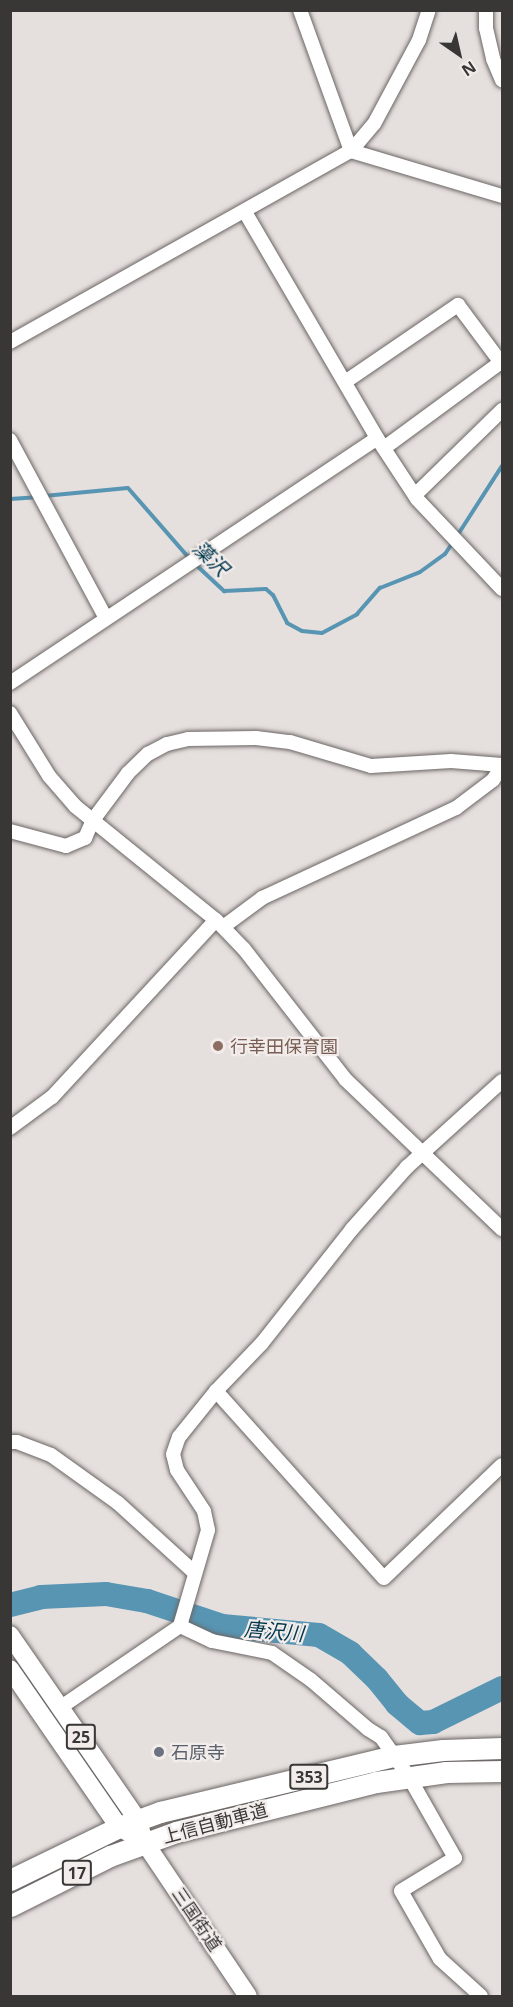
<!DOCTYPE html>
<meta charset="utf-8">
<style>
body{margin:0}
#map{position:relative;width:513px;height:2007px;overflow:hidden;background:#e5dfdd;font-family:"Open Sans","Noto Sans JP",sans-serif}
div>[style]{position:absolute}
.stream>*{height:4px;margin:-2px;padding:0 2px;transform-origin:2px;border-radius:2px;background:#5795b3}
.river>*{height:24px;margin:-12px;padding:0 12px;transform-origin:12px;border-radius:12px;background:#5795b3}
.roads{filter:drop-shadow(0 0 2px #6b6664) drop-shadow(0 0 2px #6b6664)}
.minor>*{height:14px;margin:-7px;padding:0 7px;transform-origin:7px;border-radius:7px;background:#fff}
.major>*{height:18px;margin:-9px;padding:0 9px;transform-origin:9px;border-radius:9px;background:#fff}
.highway>*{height:21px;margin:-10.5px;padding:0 10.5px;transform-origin:10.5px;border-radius:10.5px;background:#fff}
.dots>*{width:16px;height:16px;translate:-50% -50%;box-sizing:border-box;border:3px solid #f2ecea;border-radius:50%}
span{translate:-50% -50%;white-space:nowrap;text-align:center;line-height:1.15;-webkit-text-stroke:4.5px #f2ecea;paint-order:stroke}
.shield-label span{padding:2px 4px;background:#f2ecea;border:2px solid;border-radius:4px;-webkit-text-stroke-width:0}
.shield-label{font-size:16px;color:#393736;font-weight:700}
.education-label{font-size:18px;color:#785e54}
.left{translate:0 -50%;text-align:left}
.worship-label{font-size:18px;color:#5b616d}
.street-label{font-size:18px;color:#393736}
.water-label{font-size:20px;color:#00374d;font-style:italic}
.frame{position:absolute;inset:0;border:12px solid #393736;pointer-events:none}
.north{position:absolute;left:429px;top:24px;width:60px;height:60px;-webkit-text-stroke:4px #f2ecea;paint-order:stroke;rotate:146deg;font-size:16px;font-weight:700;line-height:24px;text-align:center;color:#393736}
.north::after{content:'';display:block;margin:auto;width:21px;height:27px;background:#393736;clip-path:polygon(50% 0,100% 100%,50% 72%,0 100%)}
</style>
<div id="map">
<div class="stream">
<i style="left:44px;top:496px;width:84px;rotate:-5.4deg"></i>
<i style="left:128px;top:488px;width:94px;rotate:48.9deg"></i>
<i style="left:10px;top:499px;width:26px;rotate:-4deg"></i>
<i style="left:457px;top:536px;width:83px;rotate:-57.3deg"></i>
<i style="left:195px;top:564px;width:40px;rotate:43deg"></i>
<i style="left:224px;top:591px;width:42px;rotate:-2.7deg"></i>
<i style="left:266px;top:589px;width:9px;rotate:41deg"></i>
<i style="left:273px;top:595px;width:31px;rotate:63deg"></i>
<i style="left:287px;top:623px;width:17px;rotate:28deg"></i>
<i style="left:302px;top:631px;width:20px;rotate:6deg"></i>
<i style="left:322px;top:633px;width:40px;rotate:-28deg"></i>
<i style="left:357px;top:614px;width:35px;rotate:-49deg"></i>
<i style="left:380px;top:588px;width:43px;rotate:-21.8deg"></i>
<i style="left:420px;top:572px;width:31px;rotate:-36deg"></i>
<i style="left:445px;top:554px;width:14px;rotate:-56deg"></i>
</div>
<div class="river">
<i style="left:10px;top:1605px;width:32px;rotate:-14deg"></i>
<i style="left:41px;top:1597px;width:65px;rotate:-2.6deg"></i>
<i style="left:106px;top:1594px;width:42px;rotate:9.7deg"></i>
<i style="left:147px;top:1601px;width:79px;rotate:18.4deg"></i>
<i style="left:222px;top:1626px;width:97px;rotate:5.3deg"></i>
<i style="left:319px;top:1635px;width:36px;rotate:30deg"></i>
<i style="left:350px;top:1653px;width:37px;rotate:44deg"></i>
<i style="left:377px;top:1679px;width:32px;rotate:51deg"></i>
<i style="left:397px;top:1704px;width:30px;rotate:40deg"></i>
<i style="left:420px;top:1723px;width:13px;rotate:-4deg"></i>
<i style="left:433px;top:1722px;width:77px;rotate:-26.2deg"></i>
</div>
<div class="roads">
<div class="minor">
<i style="left:300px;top:10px;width:150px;rotate:70.1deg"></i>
<i style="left:486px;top:10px;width:18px;rotate:90deg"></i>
<i style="left:486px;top:28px;width:32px;rotate:77deg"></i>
<i style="left:493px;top:59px;width:23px;rotate:67deg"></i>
<i style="left:351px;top:151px;width:158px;rotate:16.6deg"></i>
<i style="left:245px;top:212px;width:262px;rotate:59.7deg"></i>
<i style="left:377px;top:438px;width:73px;rotate:56.7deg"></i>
<i style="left:417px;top:499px;width:124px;rotate:46.6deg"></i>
<i style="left:10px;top:342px;width:391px;rotate:-29.3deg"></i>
<i style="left:351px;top:151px;width:35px;rotate:-50deg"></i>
<i style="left:374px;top:124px;width:95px;rotate:-61.8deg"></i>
<i style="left:419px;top:40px;width:32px;rotate:-72deg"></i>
<i style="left:345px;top:382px;width:137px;rotate:-34.3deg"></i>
<i style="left:458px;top:305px;width:74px;rotate:53.3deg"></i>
<i style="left:10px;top:440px;width:202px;rotate:61.7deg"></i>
<i style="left:384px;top:448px;width:145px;rotate:-36.3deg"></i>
<i style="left:415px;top:495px;width:122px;rotate:-44.3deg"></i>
<i style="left:10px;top:683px;width:441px;rotate:-33.7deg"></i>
<i style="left:10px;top:713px;width:74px;rotate:58.2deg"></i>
<i style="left:49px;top:776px;width:40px;rotate:49deg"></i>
<i style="left:75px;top:806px;width:181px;rotate:39deg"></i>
<i style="left:216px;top:920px;width:40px;rotate:46deg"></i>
<i style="left:244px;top:949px;width:166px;rotate:52.1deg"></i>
<i style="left:346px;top:1080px;width:216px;rotate:43.7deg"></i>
<i style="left:10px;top:831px;width:58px;rotate:15deg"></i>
<i style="left:66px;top:846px;width:21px;rotate:-23deg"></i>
<i style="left:85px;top:838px;width:20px;rotate:-66deg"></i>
<i style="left:93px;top:820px;width:59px;rotate:-53.3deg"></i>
<i style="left:128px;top:773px;width:28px;rotate:-44deg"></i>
<i style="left:148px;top:754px;width:21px;rotate:-28deg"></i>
<i style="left:167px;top:744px;width:22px;rotate:-13deg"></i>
<i style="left:188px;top:739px;width:68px;rotate:-0.8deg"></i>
<i style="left:256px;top:738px;width:34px;rotate:7deg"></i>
<i style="left:290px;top:742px;width:84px;rotate:16.5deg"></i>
<i style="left:371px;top:766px;width:80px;rotate:-3.6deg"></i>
<i style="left:451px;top:761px;width:51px;rotate:4.5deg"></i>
<i style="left:223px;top:927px;width:49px;rotate:-36.6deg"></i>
<i style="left:262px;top:898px;width:214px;rotate:-24.9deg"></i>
<i style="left:456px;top:808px;width:46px;rotate:-37.1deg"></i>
<i style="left:493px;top:780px;width:17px;rotate:-57deg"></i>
<i style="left:10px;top:1128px;width:52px;rotate:-36.4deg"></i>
<i style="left:52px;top:1097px;width:241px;rotate:-47.2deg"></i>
<i style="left:216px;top:1391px;width:251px;rotate:48.1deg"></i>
<i style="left:384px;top:1578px;width:163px;rotate:-43.8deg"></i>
<i style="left:10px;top:1442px;width:7px"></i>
<i style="left:17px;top:1442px;width:36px;rotate:21deg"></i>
<i style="left:51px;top:1455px;width:82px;rotate:35.6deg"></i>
<i style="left:118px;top:1503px;width:104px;rotate:42.3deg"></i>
<i style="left:180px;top:1626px;width:35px;rotate:25deg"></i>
<i style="left:212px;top:1641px;width:61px;rotate:11.3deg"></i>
<i style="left:272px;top:1653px;width:47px;rotate:34.7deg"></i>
<i style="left:311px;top:1680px;width:75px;rotate:40.7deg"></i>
<i style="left:368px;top:1729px;width:15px;rotate:32deg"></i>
<i style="left:381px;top:1737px;width:49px;rotate:55deg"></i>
<i style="left:409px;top:1777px;width:93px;rotate:60.4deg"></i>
<i style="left:455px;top:1858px;width:63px;rotate:148.6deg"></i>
<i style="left:401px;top:1891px;width:78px;rotate:60.2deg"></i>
<i style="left:440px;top:1959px;width:55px;rotate:42.1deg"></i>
<i style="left:61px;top:1707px;width:144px;rotate:-34.2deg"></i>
<i style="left:180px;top:1626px;width:100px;rotate:-73.7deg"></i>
<i style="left:208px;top:1530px;width:19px;rotate:-102deg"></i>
<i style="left:204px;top:1511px;width:49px;rotate:-123.4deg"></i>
<i style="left:177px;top:1470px;width:16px;rotate:-104deg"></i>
<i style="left:173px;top:1454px;width:18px;rotate:-71deg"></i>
<i style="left:179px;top:1437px;width:59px;rotate:-51.2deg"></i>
<i style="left:216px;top:1391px;width:66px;rotate:-46.2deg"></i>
<i style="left:262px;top:1343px;width:145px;rotate:-51.7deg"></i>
<i style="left:352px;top:1229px;width:83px;rotate:-48.4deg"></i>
<i style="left:407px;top:1167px;width:128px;rotate:-42.2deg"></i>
</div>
<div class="major">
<i style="left:10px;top:1635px;width:224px;rotate:55.4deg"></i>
<i style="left:137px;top:1819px;width:25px;rotate:72deg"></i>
<i style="left:145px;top:1843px;width:184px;rotate:56.1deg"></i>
<i style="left:10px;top:1669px;width:192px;rotate:55.4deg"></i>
<i style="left:119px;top:1827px;width:14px;rotate:30deg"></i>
</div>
<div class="highway">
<i style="left:10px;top:1880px;width:121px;rotate:-25.9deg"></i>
<i style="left:119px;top:1827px;width:44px;rotate:-20.1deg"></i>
<i style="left:160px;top:1812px;width:241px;rotate:-13.5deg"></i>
<i style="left:394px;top:1756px;width:49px;rotate:-7deg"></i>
<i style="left:443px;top:1750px;width:59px;rotate:-1.9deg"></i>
<i style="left:10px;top:1906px;width:112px;rotate:-26.6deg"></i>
<i style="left:110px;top:1856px;width:70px;rotate:-20deg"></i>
<i style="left:176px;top:1832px;width:206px;rotate:-14deg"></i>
<i style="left:376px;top:1782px;width:71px;rotate:-8.1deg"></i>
<i style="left:446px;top:1772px;width:56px;rotate:-1deg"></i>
</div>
</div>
<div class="dots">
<i style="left:218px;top:1046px;background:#8d6e63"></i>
<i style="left:159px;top:1752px;background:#6b7280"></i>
</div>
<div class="shield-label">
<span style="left:81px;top:1737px">25</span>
<span style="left:309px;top:1777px">353</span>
<span style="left:77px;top:1873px">17</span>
</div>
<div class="education-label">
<span class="left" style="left:230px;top:1046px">行幸田保育園</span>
</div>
<div class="worship-label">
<span class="left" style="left:171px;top:1752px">石原寺</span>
</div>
<div class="street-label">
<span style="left:215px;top:1823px;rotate:-15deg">上信自動車道</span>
<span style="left:197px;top:1919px;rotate:56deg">三国街道</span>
</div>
<div class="water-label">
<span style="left:211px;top:558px;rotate:44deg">藻沢</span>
<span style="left:274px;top:1631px;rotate:5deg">唐沢川</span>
</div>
<div class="frame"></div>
<div class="north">N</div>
</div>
